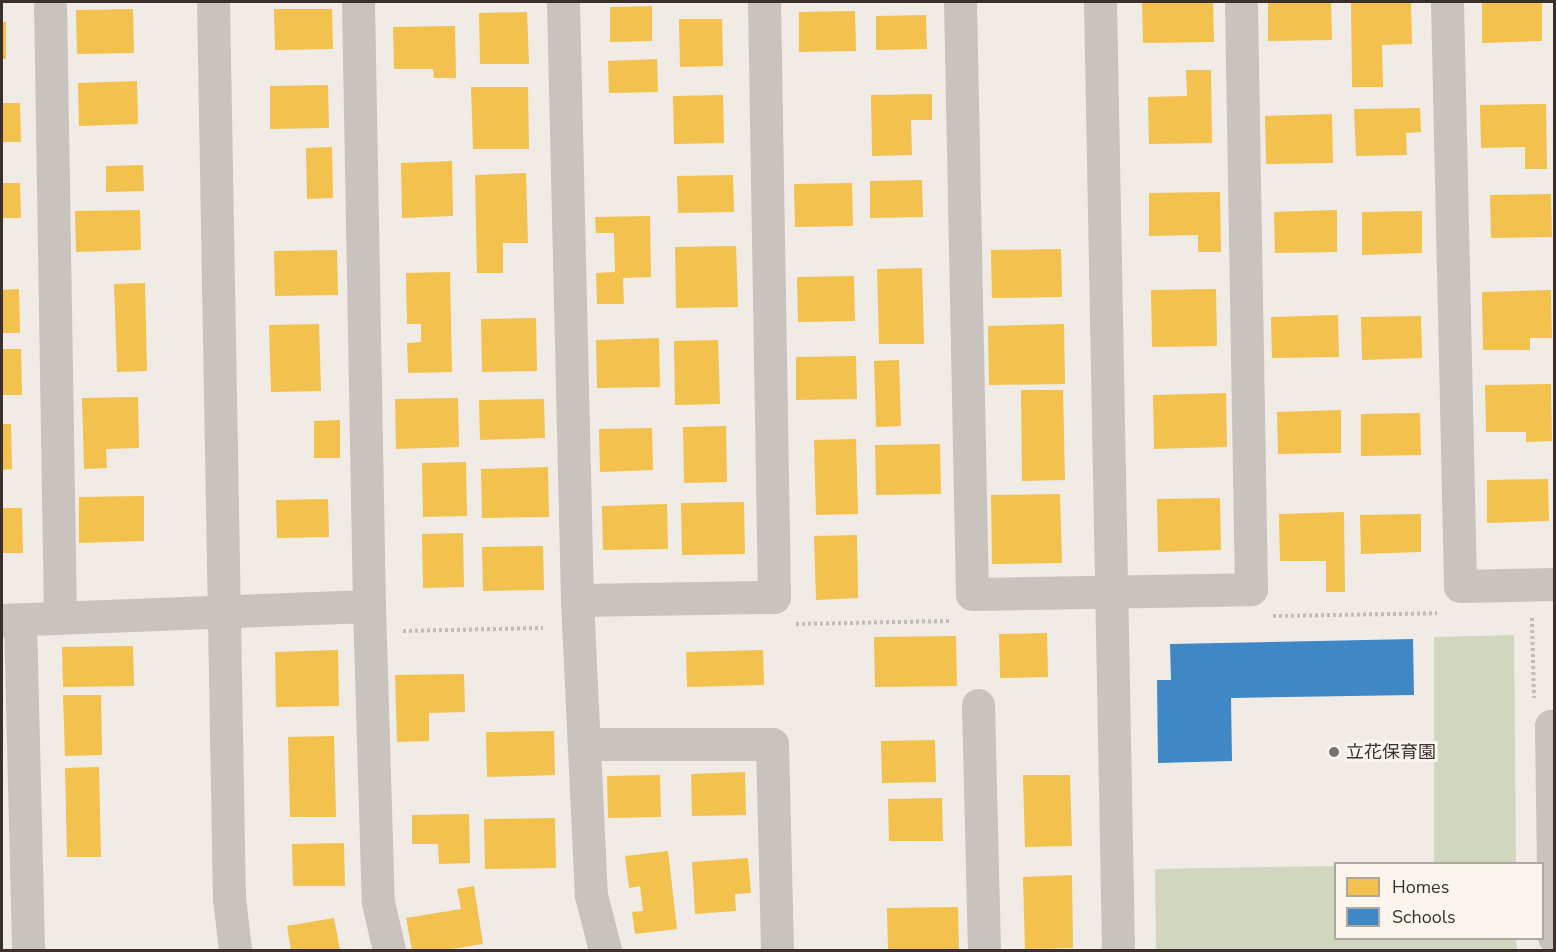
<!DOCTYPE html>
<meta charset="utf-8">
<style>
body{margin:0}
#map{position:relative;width:1556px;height:952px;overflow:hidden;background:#f0ebe5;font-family:"Nunito Sans","Noto Sans JP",sans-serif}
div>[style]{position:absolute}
.green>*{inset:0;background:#d1d6bf}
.homes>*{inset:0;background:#f2c14e}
.schools>*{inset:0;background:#3f88c5}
.path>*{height:4px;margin-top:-2px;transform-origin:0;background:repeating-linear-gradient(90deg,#c2bbb6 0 3px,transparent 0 6px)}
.minor>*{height:33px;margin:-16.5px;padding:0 16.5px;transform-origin:16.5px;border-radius:16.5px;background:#c9c3be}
.tertiary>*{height:33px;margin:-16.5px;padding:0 16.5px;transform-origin:16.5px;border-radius:16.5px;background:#c9c3be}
.dots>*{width:16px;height:16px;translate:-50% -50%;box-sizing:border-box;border:3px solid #fbf5ee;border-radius:50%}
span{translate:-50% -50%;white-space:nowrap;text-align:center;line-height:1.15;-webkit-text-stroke:6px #fbf5ee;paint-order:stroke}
.poi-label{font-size:18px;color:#3b302b}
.left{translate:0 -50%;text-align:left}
.frame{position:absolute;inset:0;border:3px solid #3b302b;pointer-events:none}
.legend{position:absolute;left:1334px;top:862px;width:210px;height:78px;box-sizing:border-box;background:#fbf5ee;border:2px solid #aea6a0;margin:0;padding:8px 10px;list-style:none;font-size:18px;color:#3b302b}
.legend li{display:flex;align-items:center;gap:12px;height:30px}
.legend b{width:30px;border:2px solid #aea6a0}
</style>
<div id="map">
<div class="green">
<i style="clip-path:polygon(1514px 635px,1516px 863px,1434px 863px,1434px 637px)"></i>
<i style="clip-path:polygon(1335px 866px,1336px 938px,1516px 939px,1517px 950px,1156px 950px,1155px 869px)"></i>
</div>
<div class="homes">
<i style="clip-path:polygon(1142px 2px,1213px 2px,1214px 42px,1143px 43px)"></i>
<i style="clip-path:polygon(1268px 2px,1331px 2px,1332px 40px,1268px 41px)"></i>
<i style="clip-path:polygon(1351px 2px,1411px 2px,1412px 44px,1382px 45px,1383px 87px,1352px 87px)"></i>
<i style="clip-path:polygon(1482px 2px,1542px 2px,1542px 41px,1482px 43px)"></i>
<i style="clip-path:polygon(652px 6px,652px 41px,610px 42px,610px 7px)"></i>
<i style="clip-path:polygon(133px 9px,134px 53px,77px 54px,76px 10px)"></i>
<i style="clip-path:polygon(274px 9px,332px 9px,333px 49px,275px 50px)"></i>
<i style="clip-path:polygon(855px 11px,856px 51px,799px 52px,799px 12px)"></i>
<i style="clip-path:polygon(527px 12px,529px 64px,480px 64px,479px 13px)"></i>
<i style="clip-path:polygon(926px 15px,927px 49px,876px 50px,876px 16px)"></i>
<i style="clip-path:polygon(679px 19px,722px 19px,723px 66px,680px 67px)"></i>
<i style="clip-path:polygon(2px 22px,6px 22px,6px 59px,2px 59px)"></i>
<i style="clip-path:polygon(455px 26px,456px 78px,434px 78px,433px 69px,394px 69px,393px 27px)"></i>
<i style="clip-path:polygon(657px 59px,658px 92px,609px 93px,608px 61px)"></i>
<i style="clip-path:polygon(1186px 70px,1211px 70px,1212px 143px,1149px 144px,1148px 97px,1187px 96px)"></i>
<i style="clip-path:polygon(137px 81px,138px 124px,79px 126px,78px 83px)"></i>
<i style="clip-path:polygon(328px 85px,329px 128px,270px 129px,270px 86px)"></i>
<i style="clip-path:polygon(471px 87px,528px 87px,529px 149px,473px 149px)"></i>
<i style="clip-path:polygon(932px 94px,932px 120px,911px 120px,912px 155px,872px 156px,871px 95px)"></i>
<i style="clip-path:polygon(723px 95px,724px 143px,674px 144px,673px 96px)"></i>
<i style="clip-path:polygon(2px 103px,20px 103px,21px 142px,2px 142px)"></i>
<i style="clip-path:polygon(1546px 104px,1547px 169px,1525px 169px,1525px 147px,1481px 148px,1480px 105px)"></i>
<i style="clip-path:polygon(1420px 108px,1421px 132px,1406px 133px,1407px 155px,1356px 156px,1354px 109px)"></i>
<i style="clip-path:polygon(1332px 114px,1333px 163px,1266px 164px,1265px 116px)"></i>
<i style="clip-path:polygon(332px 147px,333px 198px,307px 199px,306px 148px)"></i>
<i style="clip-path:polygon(452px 161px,453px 216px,402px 218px,401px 163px)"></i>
<i style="clip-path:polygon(143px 165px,144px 191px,106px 192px,106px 166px)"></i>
<i style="clip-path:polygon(526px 173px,528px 243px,503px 243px,503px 273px,477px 273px,475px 175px)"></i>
<i style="clip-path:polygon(733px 175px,734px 212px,678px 213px,677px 176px)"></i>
<i style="clip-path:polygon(922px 180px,923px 217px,870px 218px,870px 181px)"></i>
<i style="clip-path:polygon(2px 183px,20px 183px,21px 218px,2px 218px)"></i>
<i style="clip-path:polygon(852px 183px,853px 226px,795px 227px,794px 184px)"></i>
<i style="clip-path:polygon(1220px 192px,1221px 252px,1198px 252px,1198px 235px,1149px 236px,1149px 193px)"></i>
<i style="clip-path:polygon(1551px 194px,1552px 237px,1491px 238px,1490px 195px)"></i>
<i style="clip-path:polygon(140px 210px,141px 250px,76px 252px,75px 211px)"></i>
<i style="clip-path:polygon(1337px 210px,1337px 252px,1275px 253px,1274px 212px)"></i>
<i style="clip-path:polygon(1422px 211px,1422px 253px,1362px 255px,1362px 212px)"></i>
<i style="clip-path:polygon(650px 216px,651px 277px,623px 278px,624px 304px,597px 304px,596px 273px,615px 272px,614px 233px,596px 233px,595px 217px)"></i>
<i style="clip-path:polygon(736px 246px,738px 307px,676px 308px,675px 247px)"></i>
<i style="clip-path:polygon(1061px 249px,1062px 297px,992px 298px,991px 250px)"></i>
<i style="clip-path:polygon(337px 250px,338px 295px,275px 296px,274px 251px)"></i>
<i style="clip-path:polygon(922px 268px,924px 344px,879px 344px,877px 269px)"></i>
<i style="clip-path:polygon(450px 272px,452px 372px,408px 373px,407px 343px,421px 342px,421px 324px,407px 324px,406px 273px)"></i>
<i style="clip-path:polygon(854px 276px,855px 321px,798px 322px,797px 277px)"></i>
<i style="clip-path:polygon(145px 283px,147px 371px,117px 372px,114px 284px)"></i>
<i style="clip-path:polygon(19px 289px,20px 333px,2px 333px,2px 290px)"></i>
<i style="clip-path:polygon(1216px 289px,1217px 346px,1152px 347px,1151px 290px)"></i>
<i style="clip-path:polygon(1551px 290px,1552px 338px,1530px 338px,1530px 350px,1483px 350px,1482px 292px)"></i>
<i style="clip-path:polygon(1338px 315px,1339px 357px,1272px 358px,1271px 317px)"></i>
<i style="clip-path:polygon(1421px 316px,1422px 358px,1362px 360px,1361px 317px)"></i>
<i style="clip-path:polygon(536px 318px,537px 371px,482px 372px,481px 319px)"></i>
<i style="clip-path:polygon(319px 324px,321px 391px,271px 392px,269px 325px)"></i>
<i style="clip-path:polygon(1064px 324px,1065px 384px,989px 385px,988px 326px)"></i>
<i style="clip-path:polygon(659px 338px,660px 387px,597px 388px,596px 340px)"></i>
<i style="clip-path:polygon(718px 340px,720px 404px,675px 405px,674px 341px)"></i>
<i style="clip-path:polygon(2px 349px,21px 349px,22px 395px,2px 395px)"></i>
<i style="clip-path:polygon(856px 356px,857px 399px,796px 400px,796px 357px)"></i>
<i style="clip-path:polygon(899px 360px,901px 426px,876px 427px,874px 361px)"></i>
<i style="clip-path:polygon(1551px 384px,1552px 441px,1526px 442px,1526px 432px,1486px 432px,1485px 385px)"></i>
<i style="clip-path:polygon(1021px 390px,1063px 390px,1065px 480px,1022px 481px)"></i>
<i style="clip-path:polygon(1226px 393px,1227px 447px,1154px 449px,1153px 395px)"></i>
<i style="clip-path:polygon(138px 397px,139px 448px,106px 449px,107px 468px,84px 469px,82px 398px)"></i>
<i style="clip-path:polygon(458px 398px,459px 447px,396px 449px,395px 399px)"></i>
<i style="clip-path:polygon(544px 399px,545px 438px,480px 440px,479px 400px)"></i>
<i style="clip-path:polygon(1341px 410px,1341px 453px,1278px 454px,1277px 412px)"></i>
<i style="clip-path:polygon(1420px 413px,1421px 455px,1361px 456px,1361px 414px)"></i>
<i style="clip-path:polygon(340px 420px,340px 458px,314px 458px,314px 421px)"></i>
<i style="clip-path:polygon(2px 424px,11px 424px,12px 469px,2px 470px)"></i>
<i style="clip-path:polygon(726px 426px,727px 482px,684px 483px,683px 427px)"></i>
<i style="clip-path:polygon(652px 428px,653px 470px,600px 472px,599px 429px)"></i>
<i style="clip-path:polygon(856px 439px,858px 514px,816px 515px,814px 440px)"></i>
<i style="clip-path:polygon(940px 444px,941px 494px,876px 495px,875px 445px)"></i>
<i style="clip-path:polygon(466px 462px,467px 516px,423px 517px,422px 463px)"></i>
<i style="clip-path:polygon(548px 467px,549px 517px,482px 518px,481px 469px)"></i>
<i style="clip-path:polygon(1548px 479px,1549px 521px,1487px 523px,1487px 480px)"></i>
<i style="clip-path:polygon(1060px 494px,1062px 563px,992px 564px,991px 495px)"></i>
<i style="clip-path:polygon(144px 496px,144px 541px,79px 543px,79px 497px)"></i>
<i style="clip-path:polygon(1220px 498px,1221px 550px,1158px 552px,1157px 499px)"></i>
<i style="clip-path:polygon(328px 499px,329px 537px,277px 538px,276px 500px)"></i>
<i style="clip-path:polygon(744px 502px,745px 554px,682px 555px,681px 503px)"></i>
<i style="clip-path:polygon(667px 504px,668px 549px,603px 550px,602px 506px)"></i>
<i style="clip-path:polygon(2px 508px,22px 508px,23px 553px,2px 553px)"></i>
<i style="clip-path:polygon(1344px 512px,1345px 592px,1326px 592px,1326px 561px,1280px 561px,1279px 514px)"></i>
<i style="clip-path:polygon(1421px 514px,1421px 552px,1361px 554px,1360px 515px)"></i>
<i style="clip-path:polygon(463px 533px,464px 587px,423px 588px,422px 534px)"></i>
<i style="clip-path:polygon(857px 535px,858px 598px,816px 600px,814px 536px)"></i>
<i style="clip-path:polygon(543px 546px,544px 590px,483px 591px,482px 547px)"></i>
<i style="clip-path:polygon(1047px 633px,1048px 677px,1000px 678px,999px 634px)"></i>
<i style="clip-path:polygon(956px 636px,957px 686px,875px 687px,874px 637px)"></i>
<i style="clip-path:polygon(133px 646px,134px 686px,63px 687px,62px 647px)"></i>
<i style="clip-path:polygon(338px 650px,339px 706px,276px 707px,275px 652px)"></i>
<i style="clip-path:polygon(763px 650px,764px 685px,687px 687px,686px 652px)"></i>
<i style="clip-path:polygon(464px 674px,465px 712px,429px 713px,429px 741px,397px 742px,395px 675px)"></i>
<i style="clip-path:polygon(63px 695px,101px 695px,102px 755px,65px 756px)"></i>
<i style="clip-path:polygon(554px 731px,555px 775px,487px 777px,486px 732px)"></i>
<i style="clip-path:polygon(334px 736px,336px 817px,290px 817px,288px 737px)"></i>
<i style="clip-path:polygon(935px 740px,936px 782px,882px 783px,881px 741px)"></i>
<i style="clip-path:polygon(99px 767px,101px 857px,67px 857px,65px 768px)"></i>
<i style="clip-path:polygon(745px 772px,746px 815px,692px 816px,691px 774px)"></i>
<i style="clip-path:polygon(660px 775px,661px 817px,608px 818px,607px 776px)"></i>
<i style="clip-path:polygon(1023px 775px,1070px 775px,1072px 846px,1025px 847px)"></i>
<i style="clip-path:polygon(942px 798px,943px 841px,889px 841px,888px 799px)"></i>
<i style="clip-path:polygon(469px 814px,470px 863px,439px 864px,438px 844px,412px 844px,412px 815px)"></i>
<i style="clip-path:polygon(555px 818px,556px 868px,485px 869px,484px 819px)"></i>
<i style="clip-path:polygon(344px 843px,345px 886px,293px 886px,292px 844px)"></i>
<i style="clip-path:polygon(668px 851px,677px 929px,635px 934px,632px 912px,643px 911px,640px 886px,629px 888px,625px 856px)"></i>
<i style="clip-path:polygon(748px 858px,751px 893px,735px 894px,736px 911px,695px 914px,692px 862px)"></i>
<i style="clip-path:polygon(1072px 875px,1073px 948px,1025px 949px,1023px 877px)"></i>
<i style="clip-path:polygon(474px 886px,483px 944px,445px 950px,412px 950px,406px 918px,461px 909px,457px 889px)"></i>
<i style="clip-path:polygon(958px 907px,959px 950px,888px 950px,887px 908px)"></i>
<i style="clip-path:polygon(334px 918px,340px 950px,291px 950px,287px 926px)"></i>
</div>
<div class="schools">
<i style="clip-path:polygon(1413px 639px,1414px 695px,1231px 698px,1232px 761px,1158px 763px,1157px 680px,1171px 680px,1170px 644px)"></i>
</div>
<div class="path">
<i style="left:1273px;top:616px;width:164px;rotate:-1deg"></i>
<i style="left:1532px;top:618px;width:80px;rotate:88.6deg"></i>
<i style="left:796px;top:624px;width:155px;rotate:-1.1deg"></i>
<i style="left:403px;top:631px;width:140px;rotate:-1.2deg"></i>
</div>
<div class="minor">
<i style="left:50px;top:2px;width:616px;rotate:89.07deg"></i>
<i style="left:358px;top:2px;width:604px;rotate:88.96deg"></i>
<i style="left:369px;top:606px;width:296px;rotate:88.3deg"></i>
<i style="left:378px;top:902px;width:49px;rotate:77.1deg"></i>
<i style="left:563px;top:2px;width:598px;rotate:88.66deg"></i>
<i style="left:577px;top:600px;width:295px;rotate:87.3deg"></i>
<i style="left:591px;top:895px;width:57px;rotate:75.7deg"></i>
<i style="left:960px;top:2px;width:592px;rotate:88.84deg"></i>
<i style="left:972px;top:594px;width:279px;rotate:-1deg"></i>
<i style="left:1251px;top:589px;width:587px;rotate:-90.98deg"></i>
<i style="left:1447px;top:2px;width:584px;rotate:88.72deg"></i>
<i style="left:1460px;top:586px;width:94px;rotate:-1.2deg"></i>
<i style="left:577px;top:600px;width:197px;rotate:-0.9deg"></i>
<i style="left:774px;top:597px;width:595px;rotate:-90.96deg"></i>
<i style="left:2px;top:620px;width:367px;rotate:-2.2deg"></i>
<i style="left:20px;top:620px;width:330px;rotate:88.6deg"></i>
<i style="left:978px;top:705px;width:245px;rotate:88.6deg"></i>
<i style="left:1554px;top:726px;width:3px;rotate:180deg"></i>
<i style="left:1551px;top:726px;width:211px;rotate:89.2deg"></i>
<i style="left:584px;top:744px;width:188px"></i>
<i style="left:772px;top:744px;width:206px;rotate:88.6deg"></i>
</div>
<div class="tertiary">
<i style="left:213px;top:2px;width:896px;rotate:88.98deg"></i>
<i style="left:229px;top:898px;width:52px;rotate:83.4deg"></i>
<i style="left:1100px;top:2px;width:948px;rotate:88.91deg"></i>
</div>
<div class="dots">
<i style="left:1334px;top:752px;background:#7a716c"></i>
</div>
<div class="poi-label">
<span class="left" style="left:1346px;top:752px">立花保育園</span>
</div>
<div class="frame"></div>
<ul class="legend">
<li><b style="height:16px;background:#f2c14e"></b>Homes</li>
<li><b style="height:16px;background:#3f88c5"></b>Schools</li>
</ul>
</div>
